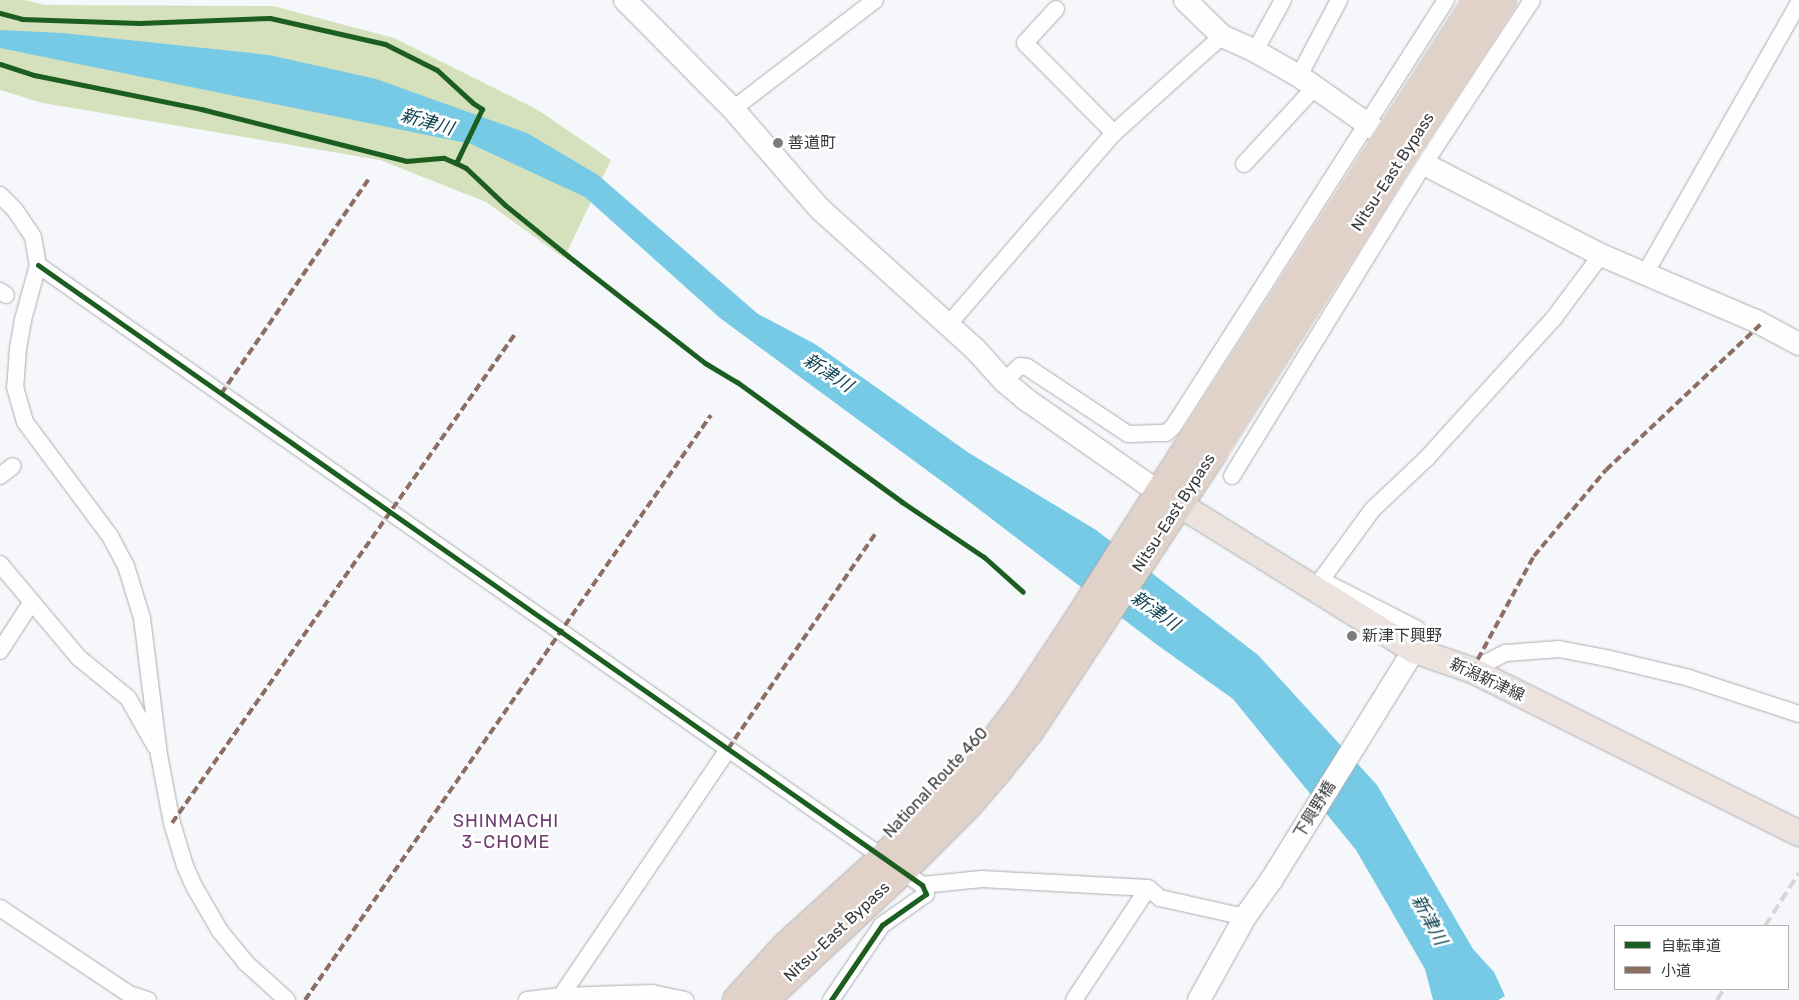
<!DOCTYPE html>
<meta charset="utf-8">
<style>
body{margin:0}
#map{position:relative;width:1799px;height:1000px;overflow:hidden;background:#f5f7fa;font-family:Rubik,"Noto Sans JP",sans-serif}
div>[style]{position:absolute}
.green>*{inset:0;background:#d5e0bd}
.water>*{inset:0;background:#76cae6}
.roads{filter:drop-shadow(0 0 1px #abadaf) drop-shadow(0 0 1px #abadaf)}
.street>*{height:16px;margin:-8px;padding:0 8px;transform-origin:8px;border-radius:8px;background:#fefefe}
.secondary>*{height:22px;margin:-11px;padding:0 11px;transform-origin:11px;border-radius:11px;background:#fefefe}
.primary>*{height:25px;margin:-12.5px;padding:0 12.5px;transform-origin:12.5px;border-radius:12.5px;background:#ece3de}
.highway>*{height:28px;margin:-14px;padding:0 14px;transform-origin:14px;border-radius:14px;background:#e1d2c9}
.rail>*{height:4px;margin-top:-2px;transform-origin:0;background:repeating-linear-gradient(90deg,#d6d6d6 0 10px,transparent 0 15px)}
.bridges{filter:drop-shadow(0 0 1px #d3d4d6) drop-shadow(0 0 1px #d3d4d6)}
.highway-bridge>*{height:28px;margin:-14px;padding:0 14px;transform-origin:14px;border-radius:14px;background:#e1d2c9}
.quiet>*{height:4px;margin-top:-2px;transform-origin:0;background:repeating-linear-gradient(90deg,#8d6e63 0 8px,transparent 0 12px)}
.cycleway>*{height:5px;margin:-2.5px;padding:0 2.5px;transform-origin:2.5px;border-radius:2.5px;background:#1b5e20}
.dots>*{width:14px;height:14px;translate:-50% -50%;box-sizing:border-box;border:2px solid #fff;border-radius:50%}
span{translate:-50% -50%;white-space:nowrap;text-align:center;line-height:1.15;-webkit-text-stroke:5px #fff;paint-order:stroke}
.poi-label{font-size:16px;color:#38393b}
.left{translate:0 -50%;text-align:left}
.street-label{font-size:16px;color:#38393b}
.water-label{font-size:18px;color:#0c4050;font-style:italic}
.neighbourhood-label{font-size:18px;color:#6e3d70;letter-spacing:1px}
.legend{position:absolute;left:1614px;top:925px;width:175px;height:65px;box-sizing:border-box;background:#fff;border:1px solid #afb0b1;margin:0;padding:6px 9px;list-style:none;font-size:15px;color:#38393b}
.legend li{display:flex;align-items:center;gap:10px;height:25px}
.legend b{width:25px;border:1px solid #afb0b1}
</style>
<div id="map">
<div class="green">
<i style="clip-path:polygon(0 0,24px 0,46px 5px,273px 6px,394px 38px,538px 110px,611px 160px,564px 258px,486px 202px,380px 160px,43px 103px,0 90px)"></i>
</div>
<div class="water">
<i style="clip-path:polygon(0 30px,62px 33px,269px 55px,376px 79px,527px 133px,598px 175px,758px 314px,815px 344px,969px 453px,1096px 530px,1258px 655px,1377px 785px,1473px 949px,1494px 972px,1505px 996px,1498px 1000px,1433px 1000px,1425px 969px,1356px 850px,1233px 699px,1156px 644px,955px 491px,720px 318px,585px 197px,471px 144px,0 48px)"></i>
</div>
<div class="roads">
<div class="street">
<i style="left:1056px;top:9px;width:46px;rotate:132.4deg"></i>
<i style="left:1025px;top:43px;width:127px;rotate:45.3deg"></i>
<i style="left:1255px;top:51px;width:58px;rotate:-61.2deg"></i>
<i style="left:1299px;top:76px;width:86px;rotate:-62.2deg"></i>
<i style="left:733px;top:109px;width:179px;rotate:-37.5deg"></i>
<i style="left:1244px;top:164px;width:105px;rotate:-47.3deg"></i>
<i style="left:0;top:195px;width:21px;rotate:45deg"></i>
<i style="left:15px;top:210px;width:32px;rotate:56deg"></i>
<i style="left:33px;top:237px;width:28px;rotate:80deg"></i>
<i style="left:38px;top:265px;width:57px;rotate:105.3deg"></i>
<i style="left:23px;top:320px;width:28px;rotate:100deg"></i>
<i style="left:18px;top:348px;width:39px;rotate:94deg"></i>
<i style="left:15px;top:387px;width:36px;rotate:74deg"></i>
<i style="left:25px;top:422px;width:142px;rotate:53.3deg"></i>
<i style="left:110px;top:536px;width:34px;rotate:62deg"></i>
<i style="left:126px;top:566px;width:54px;rotate:72.9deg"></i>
<i style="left:142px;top:618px;width:138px;rotate:82.9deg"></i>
<i style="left:159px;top:755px;width:69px;rotate:79.2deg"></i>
<i style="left:172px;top:823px;width:45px;rotate:73.2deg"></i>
<i style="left:185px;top:866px;width:24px;rotate:66deg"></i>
<i style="left:195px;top:888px;width:50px;rotate:59.8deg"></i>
<i style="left:220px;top:931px;width:41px;rotate:50.9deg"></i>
<i style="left:246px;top:963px;width:55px;rotate:42.1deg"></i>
<i style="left:38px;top:265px;width:1080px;rotate:35.04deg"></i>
<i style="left:922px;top:885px;width:10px;rotate:66deg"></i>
<i style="left:926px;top:894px;width:54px;rotate:144.8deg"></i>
<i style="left:882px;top:925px;width:91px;rotate:124.2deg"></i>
<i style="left:1646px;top:272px;width:309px;rotate:-60.4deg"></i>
<i style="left:0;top:291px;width:7px;rotate:34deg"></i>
<i style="left:948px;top:325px;width:254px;rotate:-49.2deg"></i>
<i style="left:1114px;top:133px;width:145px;rotate:-41.9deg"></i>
<i style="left:1004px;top:381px;width:22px;rotate:-43deg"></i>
<i style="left:1020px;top:366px;width:7px;rotate:8deg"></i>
<i style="left:1027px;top:367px;width:121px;rotate:33.6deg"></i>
<i style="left:1128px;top:434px;width:38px;rotate:-2deg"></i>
<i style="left:1166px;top:433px;width:9px;rotate:-41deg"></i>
<i style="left:1173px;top:427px;width:507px;rotate:-57.41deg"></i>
<i style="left:0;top:476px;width:16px;rotate:-38deg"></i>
<i style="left:1232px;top:476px;width:366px;rotate:-58.4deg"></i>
<i style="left:1424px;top:164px;width:196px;rotate:-56.6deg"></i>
<i style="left:0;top:564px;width:123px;rotate:50deg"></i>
<i style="left:79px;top:658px;width:63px;rotate:39.2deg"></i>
<i style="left:128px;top:698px;width:55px;rotate:60.6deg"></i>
<i style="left:1406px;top:645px;width:19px;rotate:-55deg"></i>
<i style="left:1417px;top:629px;width:108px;rotate:-153deg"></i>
<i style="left:1321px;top:580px;width:87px;rotate:-53.9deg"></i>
<i style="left:1372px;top:510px;width:76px;rotate:-43.4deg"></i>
<i style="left:1427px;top:458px;width:189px;rotate:-47.8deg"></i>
<i style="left:1554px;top:318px;width:79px;rotate:-53.3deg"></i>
<i style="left:0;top:651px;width:57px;rotate:-57.1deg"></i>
<i style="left:1472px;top:670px;width:38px;rotate:-27deg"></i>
<i style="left:1506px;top:653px;width:53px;rotate:-4.3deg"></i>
<i style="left:1559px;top:649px;width:48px;rotate:10.8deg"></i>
<i style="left:1606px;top:658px;width:85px;rotate:13.5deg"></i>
<i style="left:1689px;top:678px;width:116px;rotate:18.1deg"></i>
<i style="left:922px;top:885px;width:60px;rotate:-5.7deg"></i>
<i style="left:982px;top:879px;width:166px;rotate:3.1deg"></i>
<i style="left:1148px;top:888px;width:16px;rotate:40deg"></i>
<i style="left:1160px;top:898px;width:87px;rotate:12.6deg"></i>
<i style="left:0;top:908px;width:155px;rotate:33.7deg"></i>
<i style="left:129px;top:994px;width:20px;rotate:18deg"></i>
<i style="left:561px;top:996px;width:298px;rotate:-55.9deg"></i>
<i style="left:527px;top:1000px;width:34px;rotate:-7deg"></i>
<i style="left:561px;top:996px;width:91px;rotate:-1.9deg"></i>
<i style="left:652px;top:993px;width:34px;rotate:12deg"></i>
<i style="left:1074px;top:1000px;width:134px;rotate:-56.5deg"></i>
</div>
<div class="secondary">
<i style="left:625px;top:0;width:153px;rotate:45.3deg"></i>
<i style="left:733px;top:109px;width:133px;rotate:49deg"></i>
<i style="left:820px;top:209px;width:209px;rotate:42.1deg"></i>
<i style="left:975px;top:349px;width:43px;rotate:47.8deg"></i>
<i style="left:1004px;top:381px;width:30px;rotate:40deg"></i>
<i style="left:1027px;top:400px;width:162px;rotate:35deg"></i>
<i style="left:1185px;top:0;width:52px;rotate:44.2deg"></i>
<i style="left:1222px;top:36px;width:36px;rotate:24deg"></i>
<i style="left:1255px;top:51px;width:51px;rotate:29.6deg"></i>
<i style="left:1299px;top:76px;width:153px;rotate:35.1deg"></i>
<i style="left:1424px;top:164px;width:199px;rotate:27.2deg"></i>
<i style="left:1601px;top:255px;width:168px;rotate:23.1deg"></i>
<i style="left:1756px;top:321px;width:49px;rotate:28.1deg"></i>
<i style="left:1199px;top:1000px;width:95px;rotate:-61deg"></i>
<i style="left:1245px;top:917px;width:47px;rotate:-54.6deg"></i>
<i style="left:1272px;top:879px;width:269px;rotate:-58.2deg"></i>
</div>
<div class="primary">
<i style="left:1163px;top:494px;width:296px;rotate:31.9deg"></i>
<i style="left:1414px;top:650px;width:61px;rotate:19deg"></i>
<i style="left:1472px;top:670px;width:365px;rotate:26.5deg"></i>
</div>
<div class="highway">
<i style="left:737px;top:1000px;width:74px;rotate:-47.7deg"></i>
<i style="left:787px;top:945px;width:130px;rotate:-42.2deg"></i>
<i style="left:883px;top:858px;width:112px;rotate:-45deg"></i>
<i style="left:962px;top:779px;width:48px;rotate:-49.3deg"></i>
<i style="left:993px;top:743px;width:48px;rotate:-52.7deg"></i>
<i style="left:1022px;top:705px;width:96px;rotate:-56.5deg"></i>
<i style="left:1075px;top:625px;width:218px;rotate:-57.5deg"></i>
<i style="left:764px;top:1000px;width:189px;rotate:-43.1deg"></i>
<i style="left:902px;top:871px;width:95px;rotate:-45deg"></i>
<i style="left:969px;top:804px;width:46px;rotate:-49.4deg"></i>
<i style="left:999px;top:769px;width:50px;rotate:-51.5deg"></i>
<i style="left:1030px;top:730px;width:331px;rotate:-56.6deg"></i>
</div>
</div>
<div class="rail">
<i style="left:1765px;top:926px;width:63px;rotate:-57.3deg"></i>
<i style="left:1717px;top:1000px;width:13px;rotate:-58deg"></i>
</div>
<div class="bridges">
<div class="highway-bridge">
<i style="left:1192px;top:441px;width:525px;rotate:-57.13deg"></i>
<i style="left:1212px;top:454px;width:539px;rotate:-57.34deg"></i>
</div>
</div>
<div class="quiet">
<i style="left:221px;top:394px;width:263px;rotate:-55.5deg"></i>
<i style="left:1472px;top:670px;width:130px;rotate:-61.5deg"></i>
<i style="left:1534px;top:556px;width:112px;rotate:-50.1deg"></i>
<i style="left:1606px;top:470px;width:213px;rotate:-43.3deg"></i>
<i style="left:728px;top:749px;width:260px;rotate:-55.6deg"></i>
<i style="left:172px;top:823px;width:597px;rotate:-54.95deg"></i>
<i style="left:305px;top:1000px;width:712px;rotate:-55.24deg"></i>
</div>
<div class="cycleway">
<i style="left:0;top:13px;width:23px;rotate:15deg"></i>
<i style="left:22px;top:19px;width:117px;rotate:2deg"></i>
<i style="left:139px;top:23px;width:131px;rotate:-2.2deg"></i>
<i style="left:270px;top:18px;width:118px;rotate:12.7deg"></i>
<i style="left:385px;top:44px;width:58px;rotate:26.6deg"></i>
<i style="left:437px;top:70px;width:49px;rotate:42.5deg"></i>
<i style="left:473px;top:103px;width:11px;rotate:34deg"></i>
<i style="left:482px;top:109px;width:60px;rotate:115.7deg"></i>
<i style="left:0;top:64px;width:36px;rotate:18deg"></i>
<i style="left:34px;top:75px;width:170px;rotate:11.5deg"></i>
<i style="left:201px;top:109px;width:211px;rotate:14.2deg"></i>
<i style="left:406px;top:161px;width:38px;rotate:-5deg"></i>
<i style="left:444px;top:158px;width:13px;rotate:23deg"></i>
<i style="left:456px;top:163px;width:11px;rotate:27deg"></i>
<i style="left:466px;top:168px;width:54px;rotate:43.5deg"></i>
<i style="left:505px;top:205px;width:81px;rotate:39deg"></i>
<i style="left:568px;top:256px;width:174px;rotate:38deg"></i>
<i style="left:705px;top:363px;width:37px;rotate:31deg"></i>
<i style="left:737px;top:382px;width:204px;rotate:36deg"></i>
<i style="left:902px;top:502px;width:99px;rotate:33.9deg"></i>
<i style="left:984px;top:557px;width:52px;rotate:41.9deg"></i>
<i style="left:38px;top:265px;width:1080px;rotate:35.04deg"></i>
<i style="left:922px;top:885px;width:10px;rotate:66deg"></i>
<i style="left:926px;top:894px;width:54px;rotate:144.8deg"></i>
<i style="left:882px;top:925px;width:91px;rotate:124.2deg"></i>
</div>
<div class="dots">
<i style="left:778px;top:143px;background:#7a7c7e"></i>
<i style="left:1352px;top:636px;background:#7a7c7e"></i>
</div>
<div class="poi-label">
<span class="left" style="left:788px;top:143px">善道町</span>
<span class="left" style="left:1362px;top:636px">新津下興野</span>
</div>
<div class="street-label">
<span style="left:1393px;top:172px;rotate:-57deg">Nitsu-East Bypass</span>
<span style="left:1174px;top:513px;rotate:-57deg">Nitsu-East Bypass</span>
<span style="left:1487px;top:680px;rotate:25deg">新潟新津線</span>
<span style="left:936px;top:783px;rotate:-47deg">National Route 460</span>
<span style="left:1315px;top:810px;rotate:-58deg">下興野橋</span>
<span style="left:837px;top:932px;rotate:-43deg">Nitsu-East Bypass</span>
</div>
<div class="water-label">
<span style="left:427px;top:122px;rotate:16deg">新津川</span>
<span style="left:828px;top:373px;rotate:33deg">新津川</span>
<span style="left:1155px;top:611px;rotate:35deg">新津川</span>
<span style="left:1429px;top:920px;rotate:62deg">新津川</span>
</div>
<div class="neighbourhood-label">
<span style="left:506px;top:832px">SHINMACHI<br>3-CHOME</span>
</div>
<ul class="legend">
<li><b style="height:6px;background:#1b5e20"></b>自転車道</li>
<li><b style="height:6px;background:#8d6e63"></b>小道</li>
</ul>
</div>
